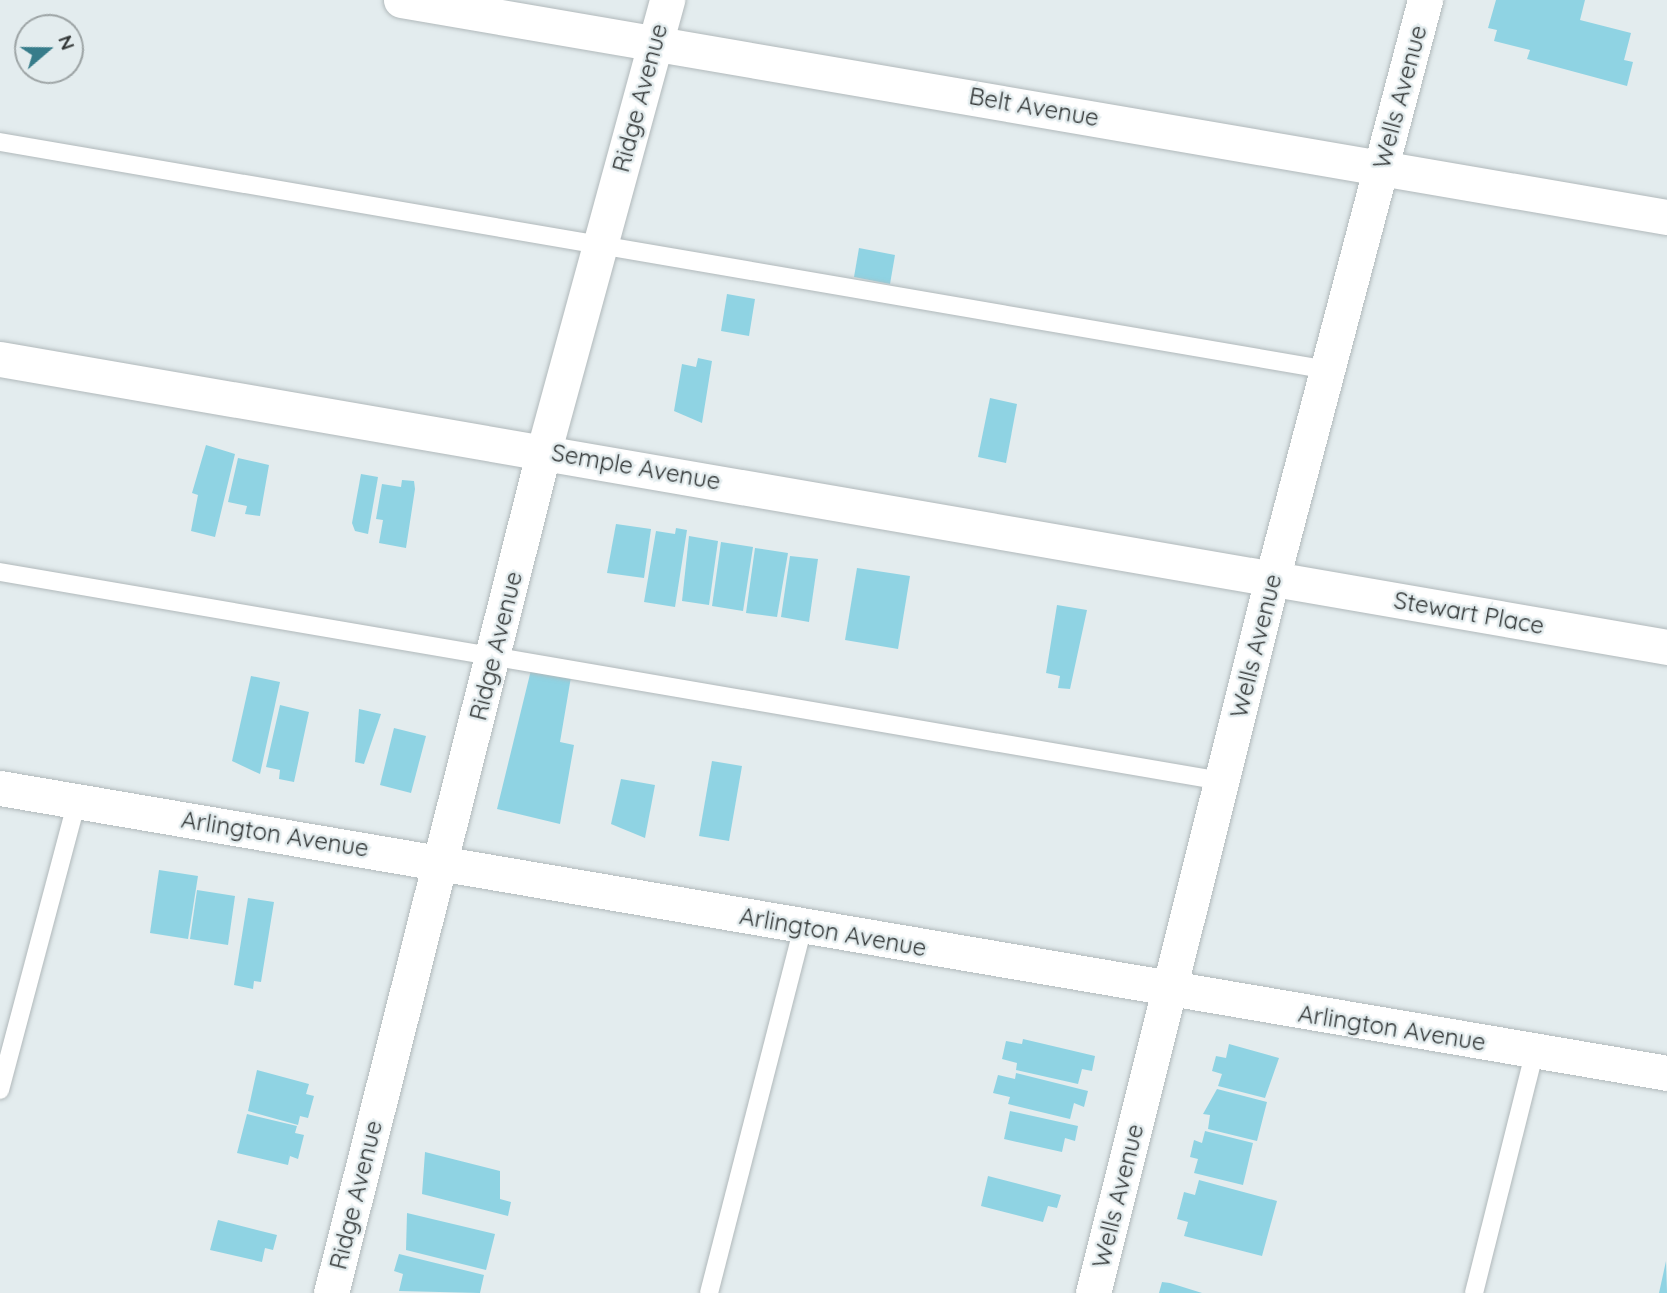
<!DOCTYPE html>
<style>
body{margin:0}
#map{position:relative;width:1667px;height:1293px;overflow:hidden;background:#e3ecee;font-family:Quicksand,sans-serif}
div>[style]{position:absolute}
.building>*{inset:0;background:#8fd3e3}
.roads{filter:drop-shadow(0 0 2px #b1b9bb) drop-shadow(0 0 2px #b1b9bb)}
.service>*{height:18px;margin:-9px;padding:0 9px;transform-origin:9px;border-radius:9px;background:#fff}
.minor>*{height:35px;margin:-17.5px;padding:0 17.5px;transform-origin:17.5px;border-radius:17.5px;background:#fff}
span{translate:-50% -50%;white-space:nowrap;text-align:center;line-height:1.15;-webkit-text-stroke:5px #e3ecee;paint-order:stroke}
.street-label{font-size:24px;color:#333737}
.north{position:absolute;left:14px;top:14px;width:70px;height:70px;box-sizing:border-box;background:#e3ecee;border:2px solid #9da4a5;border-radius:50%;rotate:70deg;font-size:19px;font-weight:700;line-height:28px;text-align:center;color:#333737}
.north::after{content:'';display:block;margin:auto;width:24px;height:32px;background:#377c8a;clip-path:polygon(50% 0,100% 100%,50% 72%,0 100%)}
</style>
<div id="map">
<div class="building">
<i style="clip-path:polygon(1496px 0,1585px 0,1580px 20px,1631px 33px,1624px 60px,1633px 62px,1627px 86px,1527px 59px,1530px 50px,1494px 41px,1497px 30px,1488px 28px)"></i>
<i style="clip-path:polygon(859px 248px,895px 255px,890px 284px,854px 277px)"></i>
<i style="clip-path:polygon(727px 294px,755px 299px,749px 336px,721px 331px)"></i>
<i style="clip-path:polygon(698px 358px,712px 361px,702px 423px,674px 411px,682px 364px,696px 367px)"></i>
<i style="clip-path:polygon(990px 398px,1017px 404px,1006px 463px,978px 457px)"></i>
<i style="clip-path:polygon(206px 445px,235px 454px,215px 537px,191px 531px,198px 495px,192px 493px)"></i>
<i style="clip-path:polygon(238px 458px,269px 465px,260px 516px,245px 514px,247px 506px,228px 502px)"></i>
<i style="clip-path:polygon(361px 474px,378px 477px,368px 534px,355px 531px,352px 523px)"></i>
<i style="clip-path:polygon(402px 480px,414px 481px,415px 489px,406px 548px,379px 543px,383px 520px,376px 519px,382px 484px,401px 487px)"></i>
<i style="clip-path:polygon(616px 524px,651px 529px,644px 578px,607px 573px)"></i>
<i style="clip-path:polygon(676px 528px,687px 530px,675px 607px,644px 602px,656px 531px,675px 534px)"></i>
<i style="clip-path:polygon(689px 536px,718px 541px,709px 605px,682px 601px)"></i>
<i style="clip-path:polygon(721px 542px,753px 547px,743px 611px,712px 606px)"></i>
<i style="clip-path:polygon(755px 548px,788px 553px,777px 617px,746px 613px)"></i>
<i style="clip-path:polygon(790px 556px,818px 559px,809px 622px,781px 617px)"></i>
<i style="clip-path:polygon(857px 568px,910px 576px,898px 649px,845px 640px)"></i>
<i style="clip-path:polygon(1057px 605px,1087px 610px,1070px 689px,1058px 688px,1060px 676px,1046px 673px)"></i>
<i style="clip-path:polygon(531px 670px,571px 677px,560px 742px,574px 745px,560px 824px,497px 809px)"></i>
<i style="clip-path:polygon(251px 676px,280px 682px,260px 774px,232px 761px)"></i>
<i style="clip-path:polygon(280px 705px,309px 712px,294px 782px,279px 779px,280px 770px,266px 767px)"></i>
<i style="clip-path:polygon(359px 709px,381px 714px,364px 764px,355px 762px)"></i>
<i style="clip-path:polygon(394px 728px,426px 736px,411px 793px,380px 785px)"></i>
<i style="clip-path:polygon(712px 761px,742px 766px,729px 841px,699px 836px)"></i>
<i style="clip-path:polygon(621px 779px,655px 785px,645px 838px,611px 824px)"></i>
<i style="clip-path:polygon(159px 870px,198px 876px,188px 939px,150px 933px)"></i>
<i style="clip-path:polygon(197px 890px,235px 896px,228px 945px,190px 939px)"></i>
<i style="clip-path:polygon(248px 898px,274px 902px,261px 982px,254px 981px,253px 989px,234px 985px)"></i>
<i style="clip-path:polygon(1023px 1039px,1095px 1056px,1092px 1071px,1082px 1069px,1078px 1084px,1016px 1070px,1017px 1063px,1002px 1059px,1006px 1041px,1022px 1044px)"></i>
<i style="clip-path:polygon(1229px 1044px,1279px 1058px,1265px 1098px,1218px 1086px,1222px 1074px,1212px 1071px,1216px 1056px,1226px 1058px)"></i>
<i style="clip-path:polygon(257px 1070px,309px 1084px,306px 1094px,314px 1096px,308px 1118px,300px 1116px,298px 1125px,248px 1111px)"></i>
<i style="clip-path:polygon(1016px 1073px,1088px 1091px,1084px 1107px,1074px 1103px,1070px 1119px,1008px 1104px,1010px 1097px,993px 1093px,998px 1075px,1015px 1079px)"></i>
<i style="clip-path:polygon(1217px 1089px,1267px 1102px,1257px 1141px,1208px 1129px,1210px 1115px,1203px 1114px)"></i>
<i style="clip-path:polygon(1010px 1111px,1078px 1126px,1075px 1141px,1065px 1138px,1062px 1152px,1004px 1139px)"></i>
<i style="clip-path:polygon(247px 1114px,297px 1126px,295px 1133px,304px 1135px,298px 1159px,290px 1156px,288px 1165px,237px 1153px)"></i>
<i style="clip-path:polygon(1205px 1131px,1253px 1143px,1243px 1185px,1194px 1173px,1198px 1159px,1190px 1157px,1194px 1140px,1202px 1143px)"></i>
<i style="clip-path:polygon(425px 1152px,500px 1171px,500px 1199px,511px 1202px,508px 1216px,422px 1194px)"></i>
<i style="clip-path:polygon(988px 1176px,1061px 1195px,1057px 1208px,1048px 1206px,1043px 1222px,981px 1206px)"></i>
<i style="clip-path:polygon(1199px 1180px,1277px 1201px,1262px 1256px,1184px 1236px,1188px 1222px,1177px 1219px,1184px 1192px,1195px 1195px)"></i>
<i style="clip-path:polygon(407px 1213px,495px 1234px,486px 1270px,406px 1250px)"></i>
<i style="clip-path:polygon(218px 1220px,277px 1235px,273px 1250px,265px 1248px,262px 1262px,210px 1250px)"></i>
<i style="clip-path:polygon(399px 1254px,484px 1275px,480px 1293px,399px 1291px,403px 1274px,394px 1271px)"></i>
<i style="clip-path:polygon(1666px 1261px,1667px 1293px,1659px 1293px)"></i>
<i style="clip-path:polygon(1162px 1282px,1170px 1283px,1202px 1293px,1159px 1293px)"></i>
</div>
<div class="roads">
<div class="service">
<i style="left:0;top:142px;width:1347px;rotate:9.74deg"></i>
<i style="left:0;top:572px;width:1240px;rotate:9.71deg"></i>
<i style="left:0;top:1090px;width:299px;rotate:-75.1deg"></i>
<i style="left:709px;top:1293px;width:379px;rotate:-75.6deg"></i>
<i style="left:1474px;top:1293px;width:250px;rotate:-75.9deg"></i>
</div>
<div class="minor">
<i style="left:401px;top:0;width:1284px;rotate:9.73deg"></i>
<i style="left:0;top:359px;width:1692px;rotate:9.8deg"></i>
<i style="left:0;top:788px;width:1691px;rotate:9.7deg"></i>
<i style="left:331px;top:1293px;width:869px;rotate:-75.82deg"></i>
<i style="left:544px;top:450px;width:467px;rotate:-74.7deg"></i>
<i style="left:1093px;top:1293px;width:736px;rotate:-75.93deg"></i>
<i style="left:1272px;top:579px;width:599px;rotate:-75.2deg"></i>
</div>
</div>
<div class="street-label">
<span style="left:1400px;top:97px;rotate:-75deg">Wells Avenue</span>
<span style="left:640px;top:98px;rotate:-75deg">Ridge Avenue</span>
<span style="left:1034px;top:107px;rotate:10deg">Belt Avenue</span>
<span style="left:636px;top:467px;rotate:10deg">Semple Avenue</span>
<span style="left:1469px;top:613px;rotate:10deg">Stewart Place</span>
<span style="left:496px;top:646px;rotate:-76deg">Ridge Avenue</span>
<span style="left:1256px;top:646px;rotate:-76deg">Wells Avenue</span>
<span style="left:275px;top:834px;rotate:9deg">Arlington Avenue</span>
<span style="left:833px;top:932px;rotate:10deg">Arlington Avenue</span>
<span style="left:1392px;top:1028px;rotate:9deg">Arlington Avenue</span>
<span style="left:356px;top:1195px;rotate:-76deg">Ridge Avenue</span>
<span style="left:1118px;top:1196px;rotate:-76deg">Wells Avenue</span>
</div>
<div class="north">N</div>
</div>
